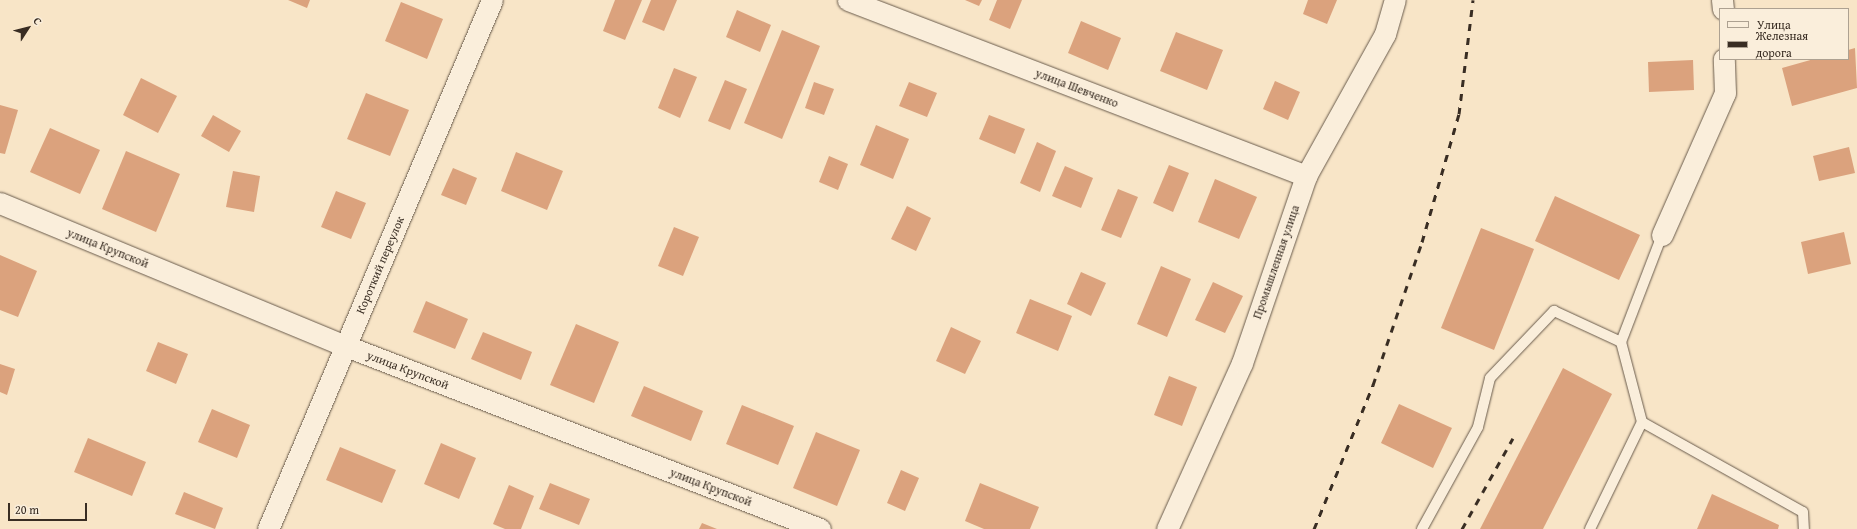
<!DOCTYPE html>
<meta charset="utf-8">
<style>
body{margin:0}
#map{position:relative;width:1857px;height:529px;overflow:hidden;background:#f8e5c7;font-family:"Gentium Book Plus",serif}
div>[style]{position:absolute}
.building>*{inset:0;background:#dba27d}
.roads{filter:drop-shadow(0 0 1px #695b4c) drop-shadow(0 0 1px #695b4c)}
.service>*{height:10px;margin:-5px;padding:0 5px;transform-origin:5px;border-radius:5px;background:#faeedb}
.minor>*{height:21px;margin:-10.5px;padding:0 10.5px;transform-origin:10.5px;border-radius:10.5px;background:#faeedb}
.rail>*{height:3px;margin-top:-1.5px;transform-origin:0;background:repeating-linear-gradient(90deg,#392d23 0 7px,transparent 0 14px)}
span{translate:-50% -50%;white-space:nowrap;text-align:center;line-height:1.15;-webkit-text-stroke:3px #faeedb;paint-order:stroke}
.street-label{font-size:12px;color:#392d23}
.legend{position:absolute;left:1719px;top:8px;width:130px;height:52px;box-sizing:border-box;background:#faeedb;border:1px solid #ada191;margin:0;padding:5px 7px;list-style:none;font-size:12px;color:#392d23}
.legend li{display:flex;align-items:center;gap:8px;height:20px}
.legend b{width:20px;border:1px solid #ada191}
.north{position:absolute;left:8px;top:8px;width:40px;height:40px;-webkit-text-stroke:3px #faeedb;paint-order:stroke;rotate:54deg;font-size:11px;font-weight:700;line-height:16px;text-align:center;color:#392d23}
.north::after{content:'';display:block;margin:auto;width:14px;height:18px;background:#392d23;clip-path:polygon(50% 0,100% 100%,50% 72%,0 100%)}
.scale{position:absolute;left:8px;top:503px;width:79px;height:18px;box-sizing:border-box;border:2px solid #392d23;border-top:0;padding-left:5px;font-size:12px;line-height:14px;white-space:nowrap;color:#392d23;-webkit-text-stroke:3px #faeedb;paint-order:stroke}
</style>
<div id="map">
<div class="building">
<i style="clip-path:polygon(288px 0,310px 0,307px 8px)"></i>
<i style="clip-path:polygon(615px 0,642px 0,625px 40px,603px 31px)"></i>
<i style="clip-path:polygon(651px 0,677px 0,664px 31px,642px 22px)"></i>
<i style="clip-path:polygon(965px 0,982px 0,979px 6px)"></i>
<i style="clip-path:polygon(997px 0,1022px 0,1010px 29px,989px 20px)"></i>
<i style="clip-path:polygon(1308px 0,1337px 0,1327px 24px,1303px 14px)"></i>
<i style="clip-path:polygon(401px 2px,443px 19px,427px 59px,385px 41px)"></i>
<i style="clip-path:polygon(737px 10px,771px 25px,760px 52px,726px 37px)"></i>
<i style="clip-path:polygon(1081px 21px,1121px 38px,1108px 70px,1068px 53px)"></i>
<i style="clip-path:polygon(782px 30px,820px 46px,782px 139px,744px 123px)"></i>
<i style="clip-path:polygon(1176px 32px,1223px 50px,1207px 90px,1160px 71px)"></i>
<i style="clip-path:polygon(1855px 48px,1857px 88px,1792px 106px,1782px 68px,1814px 59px,1848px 59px,1848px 50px)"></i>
<i style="clip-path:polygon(1693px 60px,1694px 90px,1649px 92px,1648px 62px)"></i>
<i style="clip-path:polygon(674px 68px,697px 77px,680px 118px,658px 108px)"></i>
<i style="clip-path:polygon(141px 78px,177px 96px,158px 133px,123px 115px)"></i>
<i style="clip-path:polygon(725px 80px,747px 89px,730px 130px,708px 121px)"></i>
<i style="clip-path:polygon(1275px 81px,1300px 92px,1288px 120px,1263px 109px)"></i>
<i style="clip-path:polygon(814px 82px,834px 89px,824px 115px,805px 108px)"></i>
<i style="clip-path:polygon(909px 82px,937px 93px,927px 117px,899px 106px)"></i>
<i style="clip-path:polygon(366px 93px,409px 110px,390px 156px,347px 139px)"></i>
<i style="clip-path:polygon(0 105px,18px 110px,5px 154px,0 153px)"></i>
<i style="clip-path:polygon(213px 115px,241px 131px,229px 152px,201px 136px)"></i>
<i style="clip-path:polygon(989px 115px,1025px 129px,1015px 154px,979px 139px)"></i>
<i style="clip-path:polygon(876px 125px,909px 139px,893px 179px,860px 165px)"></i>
<i style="clip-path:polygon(50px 128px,100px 150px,80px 194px,30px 172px)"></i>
<i style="clip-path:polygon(1037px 142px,1056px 151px,1040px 192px,1020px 183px)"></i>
<i style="clip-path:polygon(1849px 147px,1855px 173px,1819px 181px,1813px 156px)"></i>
<i style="clip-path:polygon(126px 151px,180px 174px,156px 232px,102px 209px)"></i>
<i style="clip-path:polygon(516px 152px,563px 171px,547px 210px,501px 191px)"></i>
<i style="clip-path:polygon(829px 156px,848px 164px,838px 190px,819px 182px)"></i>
<i style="clip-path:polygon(1169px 165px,1189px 173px,1173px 212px,1153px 203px)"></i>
<i style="clip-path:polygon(1065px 166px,1093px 178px,1081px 208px,1052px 196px)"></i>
<i style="clip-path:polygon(453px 168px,477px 178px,466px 205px,441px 195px)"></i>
<i style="clip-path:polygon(233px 171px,260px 176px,254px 212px,226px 207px)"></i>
<i style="clip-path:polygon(1215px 179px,1257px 197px,1239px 239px,1198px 222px)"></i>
<i style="clip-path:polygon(1118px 189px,1138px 197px,1121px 238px,1101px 230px)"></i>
<i style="clip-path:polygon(336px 191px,366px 203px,351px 239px,321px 227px)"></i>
<i style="clip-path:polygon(1555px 196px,1640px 235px,1619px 280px,1535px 241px)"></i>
<i style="clip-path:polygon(907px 206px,931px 218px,916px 251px,891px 239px)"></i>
<i style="clip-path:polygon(674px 227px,699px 237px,683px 276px,658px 266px)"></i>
<i style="clip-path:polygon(1481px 228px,1534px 249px,1494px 350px,1441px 328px)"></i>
<i style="clip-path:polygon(1844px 232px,1851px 264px,1808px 274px,1801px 242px)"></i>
<i style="clip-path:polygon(0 255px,37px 271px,18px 317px,0 310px)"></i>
<i style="clip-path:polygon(1161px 266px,1191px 279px,1167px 337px,1137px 324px)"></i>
<i style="clip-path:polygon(1081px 272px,1106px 283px,1091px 316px,1067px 304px)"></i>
<i style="clip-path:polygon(1213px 282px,1243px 296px,1225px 333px,1195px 320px)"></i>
<i style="clip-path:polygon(1030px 299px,1072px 316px,1058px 351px,1016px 333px)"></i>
<i style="clip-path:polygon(426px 301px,468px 319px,455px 349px,413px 332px)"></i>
<i style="clip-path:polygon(576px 324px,619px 342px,594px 403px,550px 385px)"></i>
<i style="clip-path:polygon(951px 327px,981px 341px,965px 374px,936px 361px)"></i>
<i style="clip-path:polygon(483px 332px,532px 352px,521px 380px,471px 359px)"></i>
<i style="clip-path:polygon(158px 342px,188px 354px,176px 384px,146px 371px)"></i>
<i style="clip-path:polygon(0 364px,15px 369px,7px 395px,0 392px)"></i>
<i style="clip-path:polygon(1563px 368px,1612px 394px,1543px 529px,1480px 529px)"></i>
<i style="clip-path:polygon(1169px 376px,1197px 387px,1182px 426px,1154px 415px)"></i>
<i style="clip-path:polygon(644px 386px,703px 411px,691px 441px,631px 416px)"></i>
<i style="clip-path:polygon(1399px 404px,1452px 428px,1433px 468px,1381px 443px)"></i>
<i style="clip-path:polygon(742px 405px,794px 426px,778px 465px,726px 444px)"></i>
<i style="clip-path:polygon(212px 409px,250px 425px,237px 458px,198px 442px)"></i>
<i style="clip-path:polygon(816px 432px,860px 450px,837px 506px,793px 488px)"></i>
<i style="clip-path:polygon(88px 438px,146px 462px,132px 496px,74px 472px)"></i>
<i style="clip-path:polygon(441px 443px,476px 458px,459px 499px,424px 484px)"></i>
<i style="clip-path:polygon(340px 447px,396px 470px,382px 503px,326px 480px)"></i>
<i style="clip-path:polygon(901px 470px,919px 478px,905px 511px,887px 503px)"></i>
<i style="clip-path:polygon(550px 483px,590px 499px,579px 525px,539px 509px)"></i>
<i style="clip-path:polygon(980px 483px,1039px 507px,1030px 529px,984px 529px,965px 521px)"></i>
<i style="clip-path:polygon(509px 485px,534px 496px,521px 529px,505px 529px,493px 524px)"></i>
<i style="clip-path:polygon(184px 492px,223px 508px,215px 529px,175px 514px)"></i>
<i style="clip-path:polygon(1712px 494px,1779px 525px,1778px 529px,1697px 529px)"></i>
<i style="clip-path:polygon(702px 523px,717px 529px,699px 529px)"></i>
</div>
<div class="roads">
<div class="service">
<i style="left:1642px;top:422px;width:184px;rotate:29.2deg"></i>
<i style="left:1803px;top:512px;width:17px;rotate:87deg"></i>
<i style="left:1422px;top:529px;width:116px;rotate:-61.2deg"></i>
<i style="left:1478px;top:427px;width:50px;rotate:-76.2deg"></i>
<i style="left:1490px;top:378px;width:93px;rotate:-46.3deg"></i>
<i style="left:1554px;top:311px;width:74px;rotate:24.8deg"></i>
<i style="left:1590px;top:529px;width:119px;rotate:-64.1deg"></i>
<i style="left:1642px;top:422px;width:83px;rotate:-104.7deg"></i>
<i style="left:1621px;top:342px;width:115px;rotate:-69deg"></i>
</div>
<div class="minor">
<i style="left:848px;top:0;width:491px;rotate:21deg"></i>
<i style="left:1722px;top:0;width:9px;rotate:84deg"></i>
<i style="left:0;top:203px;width:374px;rotate:22.5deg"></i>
<i style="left:346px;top:346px;width:508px;rotate:21.11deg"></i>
<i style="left:1662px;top:235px;width:155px;rotate:-66.1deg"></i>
<i style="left:1725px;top:93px;width:34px;rotate:-92deg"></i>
<i style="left:268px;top:529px;width:574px;rotate:-67.05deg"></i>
<i style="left:1167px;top:529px;width:182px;rotate:-65.7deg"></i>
<i style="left:1242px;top:363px;width:198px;rotate:-71.1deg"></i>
<i style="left:1306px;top:176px;width:162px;rotate:-60.9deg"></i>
<i style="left:1385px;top:34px;width:35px;rotate:-74deg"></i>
</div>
</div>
<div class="rail">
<i style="left:1314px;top:529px;width:156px;rotate:-67.7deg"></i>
<i style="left:1373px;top:385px;width:151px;rotate:-71.1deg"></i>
<i style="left:1422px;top:242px;width:133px;rotate:-73.9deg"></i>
<i style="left:1459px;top:114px;width:115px;rotate:-83deg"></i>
<i style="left:1462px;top:529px;width:104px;rotate:-60.7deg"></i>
</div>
<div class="street-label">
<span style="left:1077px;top:88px;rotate:21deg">улица Шевченко</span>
<span style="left:108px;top:248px;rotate:22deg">улица Крупской</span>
<span style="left:1276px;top:262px;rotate:-71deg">Промышленная улица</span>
<span style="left:380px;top:265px;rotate:-67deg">Короткий переулок</span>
<span style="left:408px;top:370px;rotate:21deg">улица Крупской</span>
<span style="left:711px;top:487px;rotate:21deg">улица Крупской</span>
</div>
<ul class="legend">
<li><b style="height:5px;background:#faeedb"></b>Улица</li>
<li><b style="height:5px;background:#392d23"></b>Железная дорога</li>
</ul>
<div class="north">С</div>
<div class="scale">20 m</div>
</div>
